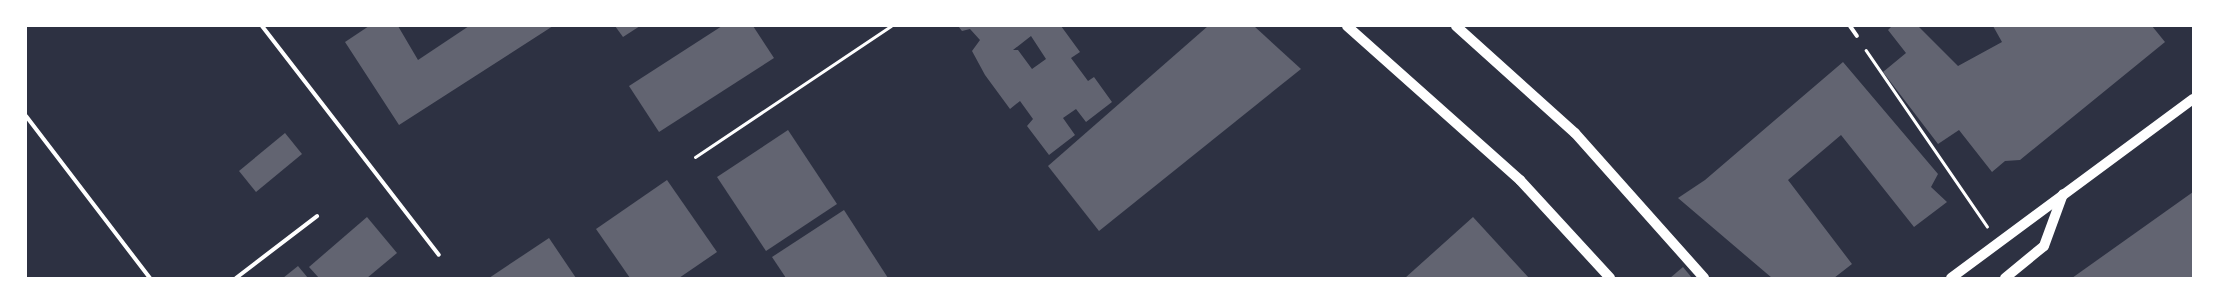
<!DOCTYPE html>
<style>
body{margin:0}
#map{position:relative;width:2219px;height:304px;overflow:hidden;background:#2d3142;font-family:"Golos Text",sans-serif}
div>[style]{position:absolute}
.building>*{inset:0;background:#626471}
.path>*{height:2.5px;margin:-1.25px;padding:0 1.25px;transform-origin:1.25px;border-radius:1.25px;background:#fff}
.service>*{height:3px;margin:-1.5px;padding:0 1.5px;transform-origin:1.5px;border-radius:1.5px;background:#fff}
.minor>*{height:4px;margin:-2px;padding:0 2px;transform-origin:2px;border-radius:2px;background:#fff}
.primary>*{height:10px;margin:-5px;padding:0 5px;transform-origin:5px;border-radius:5px;background:#fff}
span{translate:-50% -50%;white-space:nowrap;text-align:center;line-height:1.15;-webkit-text-stroke:4px #fff;paint-order:stroke}
.frame{position:absolute;inset:0;border:27px solid #fff;pointer-events:none}
</style>
<div id="map">
<div class="building">
<i style="clip-path:polygon(369px 26px,398px 26px,418px 60px,469px 26px,553px 26px,399px 125px,345px 42px)"></i>
<i style="clip-path:polygon(615px 26px,640px 26px,623px 37px)"></i>
<i style="clip-path:polygon(722px 26px,753px 26px,774px 58px,659px 132px,629px 86px)"></i>
<i style="clip-path:polygon(evenodd,958px 26px,1061px 26px,1080px 52px,1071px 58px,1088px 81px,1094px 77px,1112px 102px,1086px 122px,1076px 109px,1063px 118px,1075px 135px,1049px 155px,1027px 126px,1033px 119px,1020px 101px,1010px 109px,985px 75px,972px 51px,980px 40px,970px 29px,962px 31px,958px 26px,1031px 36px,1046px 59px,1032px 69px,1018px 50px,1013px 50px,1031px 36px)"></i>
<i style="clip-path:polygon(1208px 26px,1254px 26px,1301px 69px,1099px 231px,1048px 166px)"></i>
<i style="clip-path:polygon(1892px 26px,1918px 26px,1958px 66px,2002px 42px,1993px 26px,2152px 26px,2165px 42px,2020px 160px,2005px 161px,1992px 172px,1959px 130px,1938px 144px,1883px 72px,1906px 53px,1888px 30px)"></i>
<i style="clip-path:polygon(1843px 62px,1938px 174px,1931px 187px,1947px 202px,1914px 227px,1841px 135px,1788px 180px,1852px 264px,1834px 278px,1772px 278px,1678px 198px,1705px 180px)"></i>
<i style="clip-path:polygon(788px 130px,837px 204px,766px 251px,717px 177px)"></i>
<i style="clip-path:polygon(285px 133px,302px 154px,256px 192px,239px 171px)"></i>
<i style="clip-path:polygon(667px 180px,717px 252px,679px 278px,630px 278px,596px 229px)"></i>
<i style="clip-path:polygon(2193px 192px,2193px 278px,2072px 278px)"></i>
<i style="clip-path:polygon(844px 210px,888px 278px,786px 278px,772px 257px)"></i>
<i style="clip-path:polygon(367px 217px,397px 253px,367px 278px,319px 278px,309px 267px)"></i>
<i style="clip-path:polygon(1473px 217px,1529px 278px,1405px 278px)"></i>
<i style="clip-path:polygon(549px 238px,576px 278px,489px 278px)"></i>
<i style="clip-path:polygon(298px 266px,308px 278px,283px 278px)"></i>
<i style="clip-path:polygon(1683px 267px,1692px 278px,1670px 278px)"></i>
</div>
<div class="path">
<i style="left:1866px;top:50px;width:214px;rotate:55.5deg"></i>
</div>
<div class="service">
<i style="left:695px;top:157px;width:236px;rotate:-33.8deg"></i>
</div>
<div class="minor">
<i style="left:262px;top:26px;width:289px;rotate:52.3deg"></i>
<i style="left:1850px;top:26px;width:12px;rotate:55deg"></i>
<i style="left:26px;top:116px;width:204px;rotate:52.6deg"></i>
<i style="left:236px;top:278px;width:102px;rotate:-37.4deg"></i>
</div>
<div class="primary">
<i style="left:1347px;top:26px;width:232px;rotate:41.7deg"></i>
<i style="left:1520px;top:180px;width:133px;rotate:47.4deg"></i>
<i style="left:1456px;top:26px;width:160px;rotate:42deg"></i>
<i style="left:1575px;top:133px;width:194px;rotate:48.3deg"></i>
<i style="left:1951px;top:278px;width:301px;rotate:-36.5deg"></i>
<i style="left:2005px;top:278px;width:50px;rotate:-39.4deg"></i>
<i style="left:2044px;top:246px;width:55px;rotate:-69.9deg"></i>
</div>
<div class="frame"></div>
</div>
